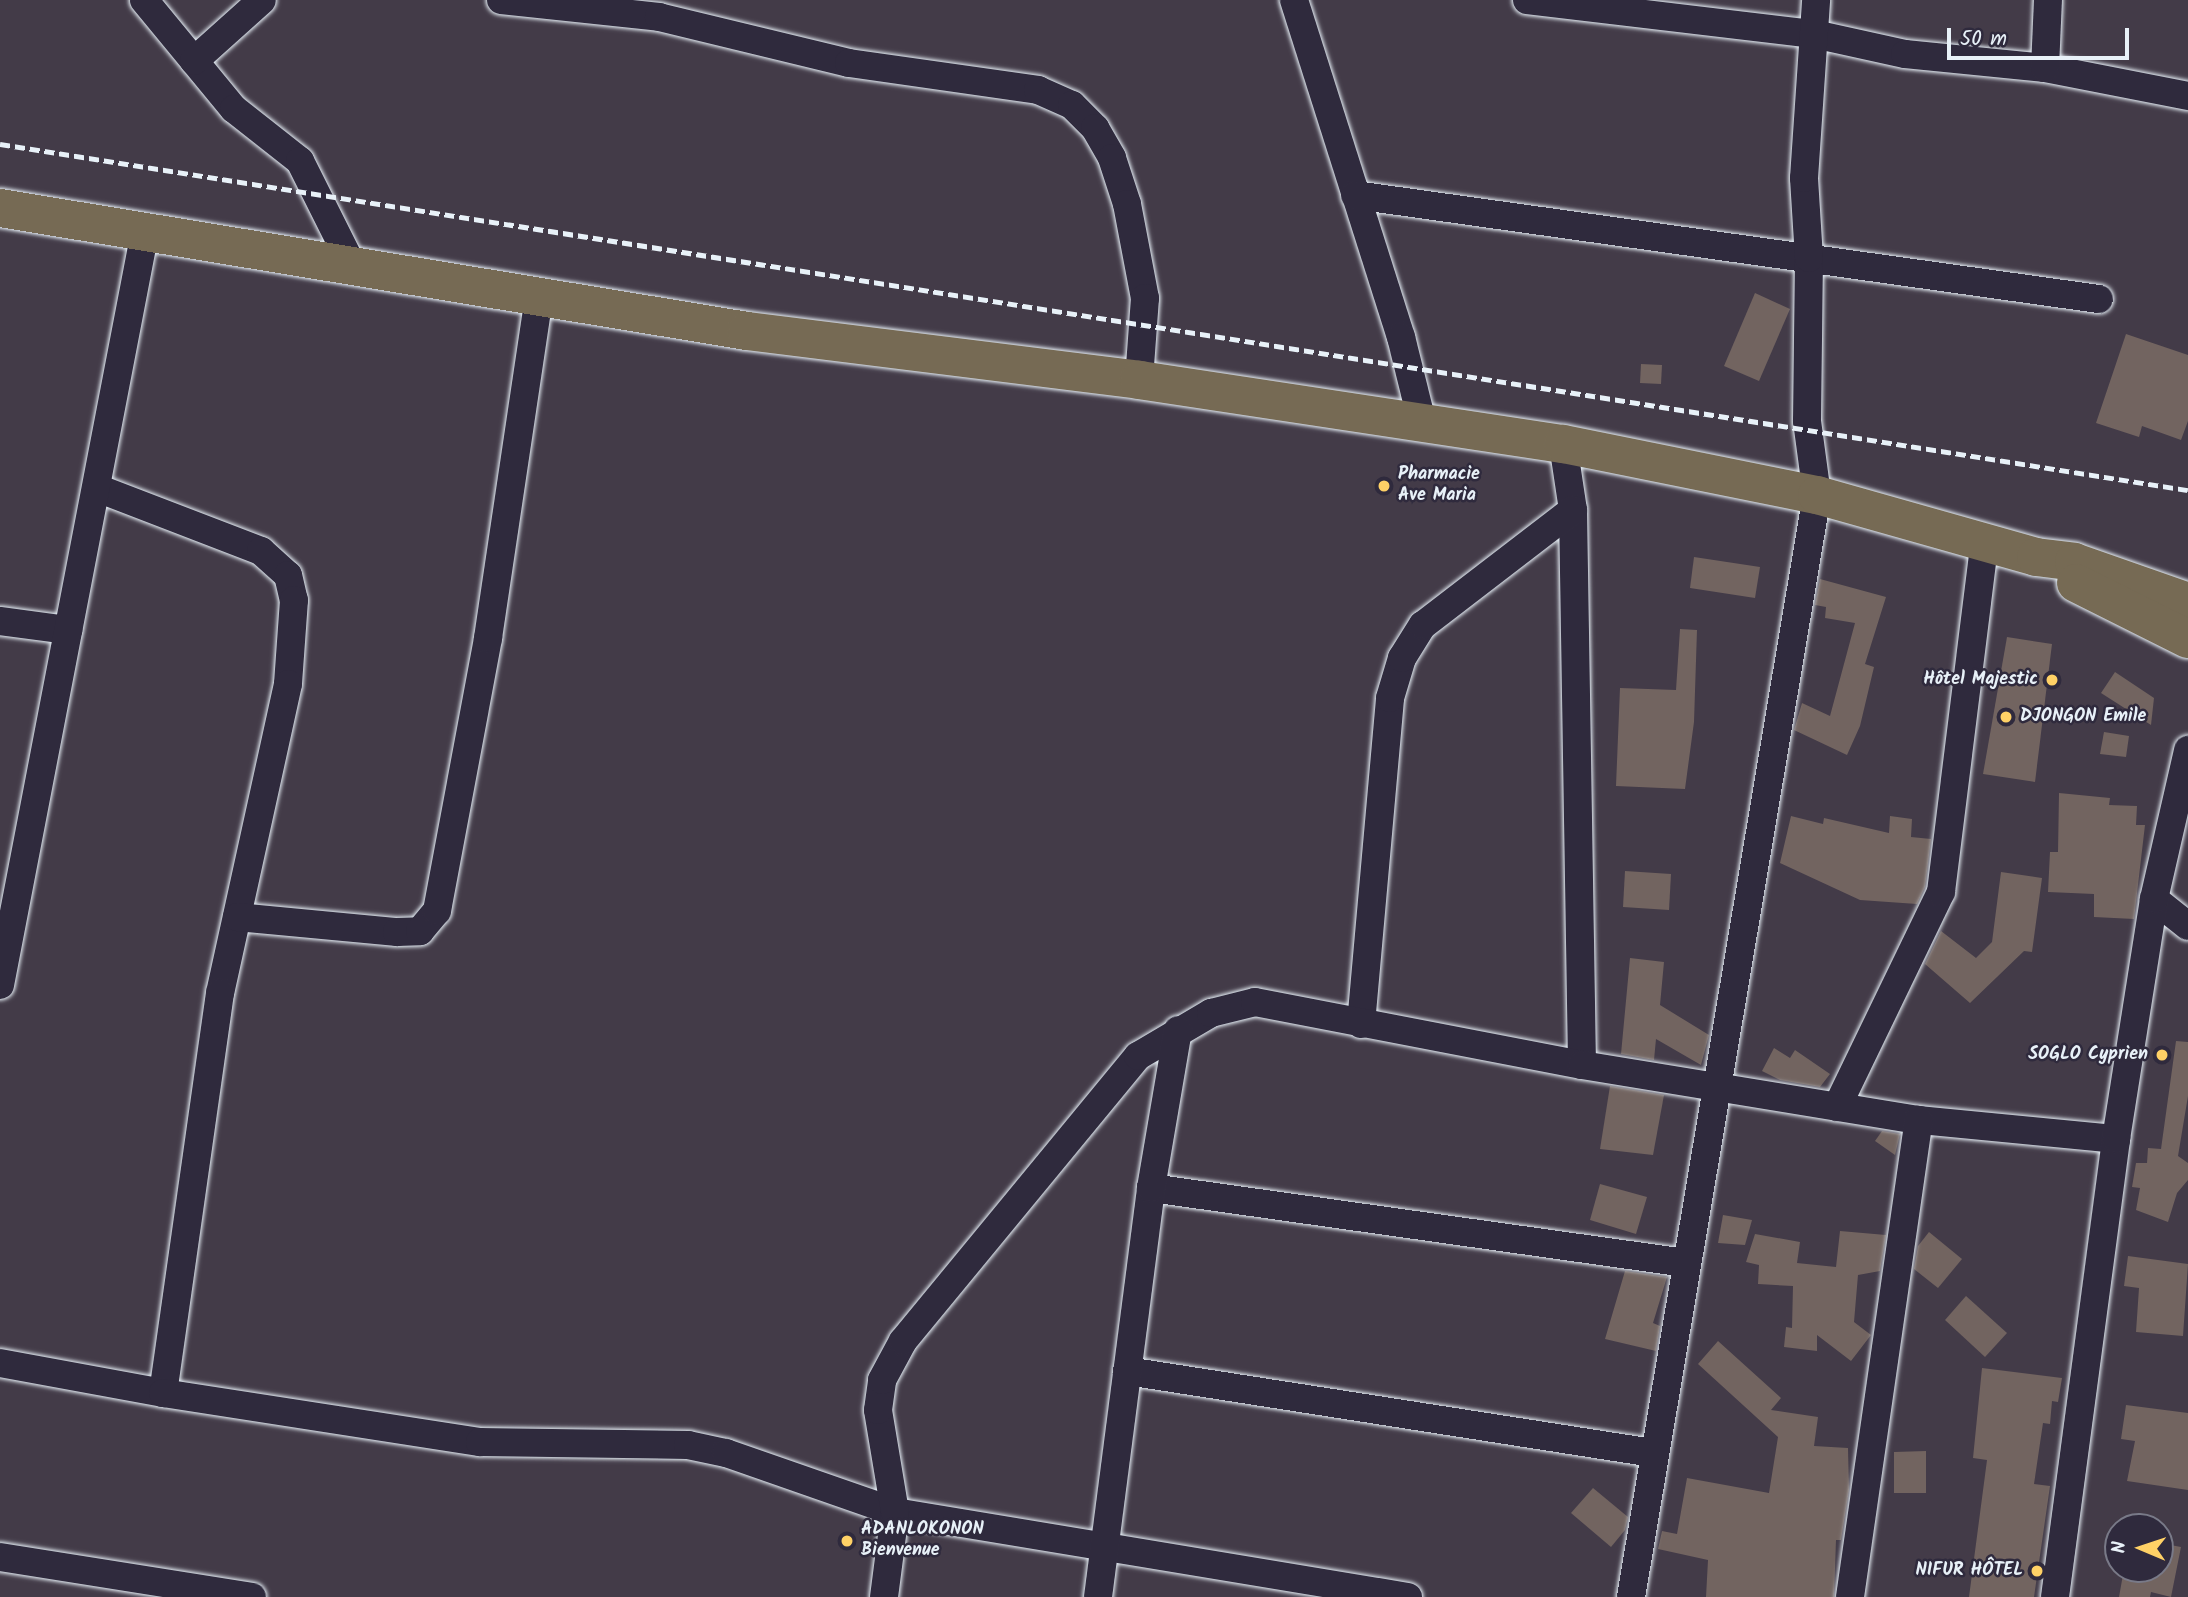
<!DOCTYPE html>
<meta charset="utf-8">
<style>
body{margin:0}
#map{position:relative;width:2188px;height:1597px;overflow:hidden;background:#433b48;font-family:Kalam,sans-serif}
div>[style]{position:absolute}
.building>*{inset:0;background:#726460}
.roads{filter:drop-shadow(0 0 2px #e8f1f8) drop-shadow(0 0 2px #e8f1f8)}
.minor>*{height:28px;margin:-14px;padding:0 14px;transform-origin:14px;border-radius:14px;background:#2f2a3d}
.trunk>*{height:38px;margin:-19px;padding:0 19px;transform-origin:19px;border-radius:19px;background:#766a54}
.rail>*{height:5px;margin-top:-2.5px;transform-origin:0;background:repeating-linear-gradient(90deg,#e8f1f8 0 10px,transparent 0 15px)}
.dots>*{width:19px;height:19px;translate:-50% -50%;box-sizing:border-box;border:4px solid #2f2a3d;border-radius:50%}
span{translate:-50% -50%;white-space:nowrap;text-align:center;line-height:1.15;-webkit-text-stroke:5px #2f2a3d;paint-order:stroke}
.poi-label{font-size:18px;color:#e8f1f8;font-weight:700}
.left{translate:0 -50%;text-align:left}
.right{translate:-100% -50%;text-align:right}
.north{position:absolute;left:2104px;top:1513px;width:70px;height:70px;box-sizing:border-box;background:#2f2a3d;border:2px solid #797a88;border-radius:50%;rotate:272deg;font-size:19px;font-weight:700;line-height:28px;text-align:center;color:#e8f1f8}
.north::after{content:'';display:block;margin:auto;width:24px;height:32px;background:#ffd166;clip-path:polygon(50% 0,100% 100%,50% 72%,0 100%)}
.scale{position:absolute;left:1947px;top:28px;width:182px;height:32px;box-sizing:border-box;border:4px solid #e8f1f8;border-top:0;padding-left:9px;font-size:21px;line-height:24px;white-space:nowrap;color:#e8f1f8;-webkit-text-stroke:5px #2f2a3d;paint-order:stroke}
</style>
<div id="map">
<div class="building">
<i style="clip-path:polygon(1755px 293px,1790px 309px,1759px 381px,1724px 366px)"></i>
<i style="clip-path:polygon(2126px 334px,2188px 355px,2188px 421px,2181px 440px,2142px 426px,2139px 437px,2096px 423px)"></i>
<i style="clip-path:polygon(1641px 364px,1662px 365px,1661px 384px,1640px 383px)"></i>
<i style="clip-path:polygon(1694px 557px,1760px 567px,1755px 598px,1690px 588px)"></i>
<i style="clip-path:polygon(1820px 579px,1886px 597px,1865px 664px,1874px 667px,1860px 726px,1847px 755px,1794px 730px,1802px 703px,1830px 716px,1855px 623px,1825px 618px,1826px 607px,1815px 605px)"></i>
<i style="clip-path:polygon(1680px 629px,1697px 630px,1694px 722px,1685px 789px,1616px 786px,1620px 688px,1676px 690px)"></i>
<i style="clip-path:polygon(2007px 637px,2052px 644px,2035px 782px,1983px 774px)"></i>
<i style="clip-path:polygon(2115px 672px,2154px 698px,2151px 725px,2101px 693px)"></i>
<i style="clip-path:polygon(2104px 732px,2129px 736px,2126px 757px,2100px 754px)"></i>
<i style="clip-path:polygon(2059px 793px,2110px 798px,2109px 805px,2137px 806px,2136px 825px,2145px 825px,2134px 919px,2094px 917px,2094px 894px,2048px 892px,2050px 852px,2058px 852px)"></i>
<i style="clip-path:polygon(1791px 816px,1823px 824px,1824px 818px,1889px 833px,1890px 816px,1912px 819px,1911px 837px,1931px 839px,1925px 887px,1917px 904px,1860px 900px,1780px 863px)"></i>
<i style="clip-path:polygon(1625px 871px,1671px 874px,1669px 910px,1623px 907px)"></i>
<i style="clip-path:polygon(2001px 872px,2042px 878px,2032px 952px,2024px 951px,1970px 1003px,1925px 964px,1941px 931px,1976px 958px,1992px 942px)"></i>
<i style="clip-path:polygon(1630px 958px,1664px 962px,1660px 1005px,1709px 1035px,1701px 1065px,1656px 1039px,1654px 1060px,1621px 1054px)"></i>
<i style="clip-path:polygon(2176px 1041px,2188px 1042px,2188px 1096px,2178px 1156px,2188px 1163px,2188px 1180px,2177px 1193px,2168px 1222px,2136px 1210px,2140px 1188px,2132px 1187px,2136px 1163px,2147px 1163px,2148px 1148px,2161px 1149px)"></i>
<i style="clip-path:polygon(1774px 1048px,1790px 1058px,1795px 1050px,1830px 1074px,1820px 1087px,1780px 1080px,1762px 1071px)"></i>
<i style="clip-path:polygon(1610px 1086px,1664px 1095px,1653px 1155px,1600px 1149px)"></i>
<i style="clip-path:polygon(1882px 1131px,1900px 1134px,1895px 1155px,1875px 1141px)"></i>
<i style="clip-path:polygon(1600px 1184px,1647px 1197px,1636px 1234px,1590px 1220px)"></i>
<i style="clip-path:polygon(1723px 1215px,1752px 1220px,1745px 1245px,1718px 1243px)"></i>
<i style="clip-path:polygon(1840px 1231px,1886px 1235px,1880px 1271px,1858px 1275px,1854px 1322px,1871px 1335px,1851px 1361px,1817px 1335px,1817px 1351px,1784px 1347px,1786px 1327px,1792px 1328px,1793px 1286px,1758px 1284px,1759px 1265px,1746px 1262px,1755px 1234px,1800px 1242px,1797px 1263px,1836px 1267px)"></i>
<i style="clip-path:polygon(1929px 1232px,1962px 1259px,1938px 1288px,1914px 1269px,1918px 1246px)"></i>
<i style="clip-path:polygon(2128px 1256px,2188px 1264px,2183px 1336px,2136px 1332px,2139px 1288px,2124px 1286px)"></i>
<i style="clip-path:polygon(1625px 1271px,1667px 1277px,1653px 1323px,1660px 1326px,1656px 1351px,1605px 1339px)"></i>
<i style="clip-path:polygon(1966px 1296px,2007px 1333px,1985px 1357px,1945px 1320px)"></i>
<i style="clip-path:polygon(1718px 1341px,1781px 1398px,1771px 1410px,1818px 1417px,1814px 1446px,1848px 1448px,1849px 1490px,1841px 1540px,1836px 1540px,1834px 1597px,1706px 1597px,1708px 1560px,1658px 1549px,1662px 1531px,1677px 1534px,1687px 1478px,1769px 1493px,1778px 1437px,1698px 1364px)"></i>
<i style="clip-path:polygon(1982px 1368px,2062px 1378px,2058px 1402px,2052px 1401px,2050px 1424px,2043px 1423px,2034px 1484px,2050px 1486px,2034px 1597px,1969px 1597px,1987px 1460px,1973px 1458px)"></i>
<i style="clip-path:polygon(2126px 1405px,2188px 1413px,2188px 1490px,2127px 1481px,2135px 1441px,2121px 1439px)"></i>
<i style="clip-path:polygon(1926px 1451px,1926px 1493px,1894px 1493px,1894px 1452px)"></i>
<i style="clip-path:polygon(1593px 1488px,1628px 1517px,1625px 1530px,1611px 1547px,1571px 1513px)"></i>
<i style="clip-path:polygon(2160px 1543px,2181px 1547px,2171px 1597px,2151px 1592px,2150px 1597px,2119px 1597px,2124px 1569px,2160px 1569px)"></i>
</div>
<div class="roads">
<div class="minor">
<i style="left:144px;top:0;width:141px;rotate:50.5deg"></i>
<i style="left:234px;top:109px;width:84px;rotate:38.2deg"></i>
<i style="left:300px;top:161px;width:119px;rotate:63.4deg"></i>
<i style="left:501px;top:0;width:159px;rotate:6.1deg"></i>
<i style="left:659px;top:17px;width:195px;rotate:13.6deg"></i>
<i style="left:849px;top:63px;width:191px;rotate:8.1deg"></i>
<i style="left:1038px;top:90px;width:37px;rotate:24deg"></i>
<i style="left:1072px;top:105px;width:33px;rotate:45deg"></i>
<i style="left:1095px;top:128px;width:34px;rotate:60deg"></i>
<i style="left:1112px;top:158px;width:48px;rotate:71.9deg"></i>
<i style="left:1127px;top:204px;width:96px;rotate:79.2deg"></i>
<i style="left:1145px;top:298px;width:82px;rotate:94.2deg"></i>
<i style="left:1294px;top:0;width:354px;rotate:72.4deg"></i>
<i style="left:1401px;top:337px;width:88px;rotate:76.1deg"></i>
<i style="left:1527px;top:0;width:289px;rotate:6.8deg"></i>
<i style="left:1814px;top:34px;width:93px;rotate:12.4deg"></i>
<i style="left:1905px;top:54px;width:141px;rotate:5.7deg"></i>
<i style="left:2045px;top:68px;width:146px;rotate:11.1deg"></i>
<i style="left:194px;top:61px;width:91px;rotate:-41.9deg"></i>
<i style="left:2045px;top:68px;width:68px;rotate:-87.5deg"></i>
<i style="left:1355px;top:195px;width:751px;rotate:7.96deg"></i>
<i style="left:1563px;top:444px;width:67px;rotate:81.4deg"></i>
<i style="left:1573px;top:510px;width:555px;rotate:89.07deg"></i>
<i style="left:97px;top:488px;width:176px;rotate:21deg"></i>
<i style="left:261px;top:551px;width:36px;rotate:42deg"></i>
<i style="left:288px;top:575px;width:26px;rotate:77deg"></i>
<i style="left:294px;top:600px;width:84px;rotate:94.1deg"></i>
<i style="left:288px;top:684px;width:316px;rotate:102.4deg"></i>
<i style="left:220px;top:993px;width:404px;rotate:98.1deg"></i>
<i style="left:0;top:621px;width:69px;rotate:7.5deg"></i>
<i style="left:2154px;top:899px;width:43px;rotate:38.5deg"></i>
<i style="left:237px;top:917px;width:161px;rotate:5.4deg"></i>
<i style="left:397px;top:932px;width:23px;rotate:-2deg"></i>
<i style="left:420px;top:931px;width:26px;rotate:-50deg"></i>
<i style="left:437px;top:911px;width:278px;rotate:-79.4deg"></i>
<i style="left:488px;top:638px;width:344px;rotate:-81.5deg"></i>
<i style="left:0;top:985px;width:768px;rotate:-79.11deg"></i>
<i style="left:1361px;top:1024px;width:327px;rotate:-84.9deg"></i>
<i style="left:1390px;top:698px;width:42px;rotate:-73.3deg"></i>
<i style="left:1402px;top:658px;width:39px;rotate:-58deg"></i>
<i style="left:1423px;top:625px;width:189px;rotate:-37.5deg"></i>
<i style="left:1837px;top:1107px;width:239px;rotate:-64.2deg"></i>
<i style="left:1941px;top:892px;width:355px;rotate:-82.9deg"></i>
<i style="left:1151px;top:1188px;width:540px;rotate:7.98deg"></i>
<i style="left:0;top:1363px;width:166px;rotate:10.4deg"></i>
<i style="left:163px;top:1393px;width:321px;rotate:8.8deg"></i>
<i style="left:480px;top:1442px;width:208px;rotate:0.8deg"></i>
<i style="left:688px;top:1445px;width:39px;rotate:12deg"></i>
<i style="left:726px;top:1453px;width:179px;rotate:19.2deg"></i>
<i style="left:895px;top:1512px;width:520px;rotate:9.41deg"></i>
<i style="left:1127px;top:1371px;width:532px;rotate:8.86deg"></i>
<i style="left:0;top:1557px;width:255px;rotate:9deg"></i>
<i style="left:884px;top:1597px;width:86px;rotate:-82.6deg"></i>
<i style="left:895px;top:1512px;width:103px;rotate:-99.5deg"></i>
<i style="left:878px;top:1410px;width:30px;rotate:-82deg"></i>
<i style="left:882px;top:1380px;width:44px;rotate:-61.7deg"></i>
<i style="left:903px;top:1341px;width:369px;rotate:-50.5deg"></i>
<i style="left:1138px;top:1056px;width:85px;rotate:-30.5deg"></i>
<i style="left:1211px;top:1013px;width:45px;rotate:-14deg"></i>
<i style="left:1255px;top:1002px;width:333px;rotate:10.9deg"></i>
<i style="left:1582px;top:1065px;width:341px;rotate:9.3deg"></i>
<i style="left:1919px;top:1120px;width:198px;rotate:5.5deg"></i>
<i style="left:1098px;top:1597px;width:412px;rotate:-82.6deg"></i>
<i style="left:1151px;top:1188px;width:160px;rotate:-80.3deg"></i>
<i style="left:1631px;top:1597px;width:1118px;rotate:-80.42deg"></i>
<i style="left:1817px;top:495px;width:75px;rotate:-97.7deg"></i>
<i style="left:1807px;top:421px;width:163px;rotate:-89.3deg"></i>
<i style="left:1809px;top:258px;width:80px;rotate:-93.6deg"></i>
<i style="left:1804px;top:178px;width:178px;rotate:-86.1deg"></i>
<i style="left:1850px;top:1597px;width:482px;rotate:-81.8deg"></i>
<i style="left:2055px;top:1597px;width:462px;rotate:-82.4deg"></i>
<i style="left:2116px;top:1139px;width:243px;rotate:-81deg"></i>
<i style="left:2154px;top:899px;width:153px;rotate:-77.1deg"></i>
</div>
<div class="trunk">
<i style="left:0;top:208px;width:757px;rotate:9.35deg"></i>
<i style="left:747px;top:331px;width:395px;rotate:7.1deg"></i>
<i style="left:1139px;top:380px;width:429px;rotate:8.6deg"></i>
<i style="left:1563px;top:444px;width:259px;rotate:11.4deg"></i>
<i style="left:1817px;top:495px;width:228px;rotate:15.8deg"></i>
<i style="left:2036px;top:557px;width:38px;rotate:7deg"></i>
<i style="left:2074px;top:562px;width:121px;rotate:19.3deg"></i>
<i style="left:2076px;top:583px;width:125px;rotate:26.6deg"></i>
</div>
</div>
<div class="rail">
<i style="left:0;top:144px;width:2215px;rotate:8.99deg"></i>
</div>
<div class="dots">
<i style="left:1384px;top:486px;background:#ffd166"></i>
<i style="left:2052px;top:680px;background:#ffd166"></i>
<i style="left:2006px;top:717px;background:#ffd166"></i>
<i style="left:2162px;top:1055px;background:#ffd166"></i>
<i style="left:847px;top:1541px;background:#ffd166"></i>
<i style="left:2037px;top:1571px;background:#ffd166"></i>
</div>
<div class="poi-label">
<span class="left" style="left:1398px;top:486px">Pharmacie<br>Ave Maria</span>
<span class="right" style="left:2038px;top:680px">Hôtel Majestic</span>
<span class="left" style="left:2020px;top:717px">DJONGON Emile</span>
<span class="right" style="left:2148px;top:1055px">SOGLO Cyprien</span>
<span class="left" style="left:861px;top:1541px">ADANLOKONON<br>Bienvenue</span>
<span class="right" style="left:2023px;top:1571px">NIFUR HÔTEL</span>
</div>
<div class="north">N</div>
<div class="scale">50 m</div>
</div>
